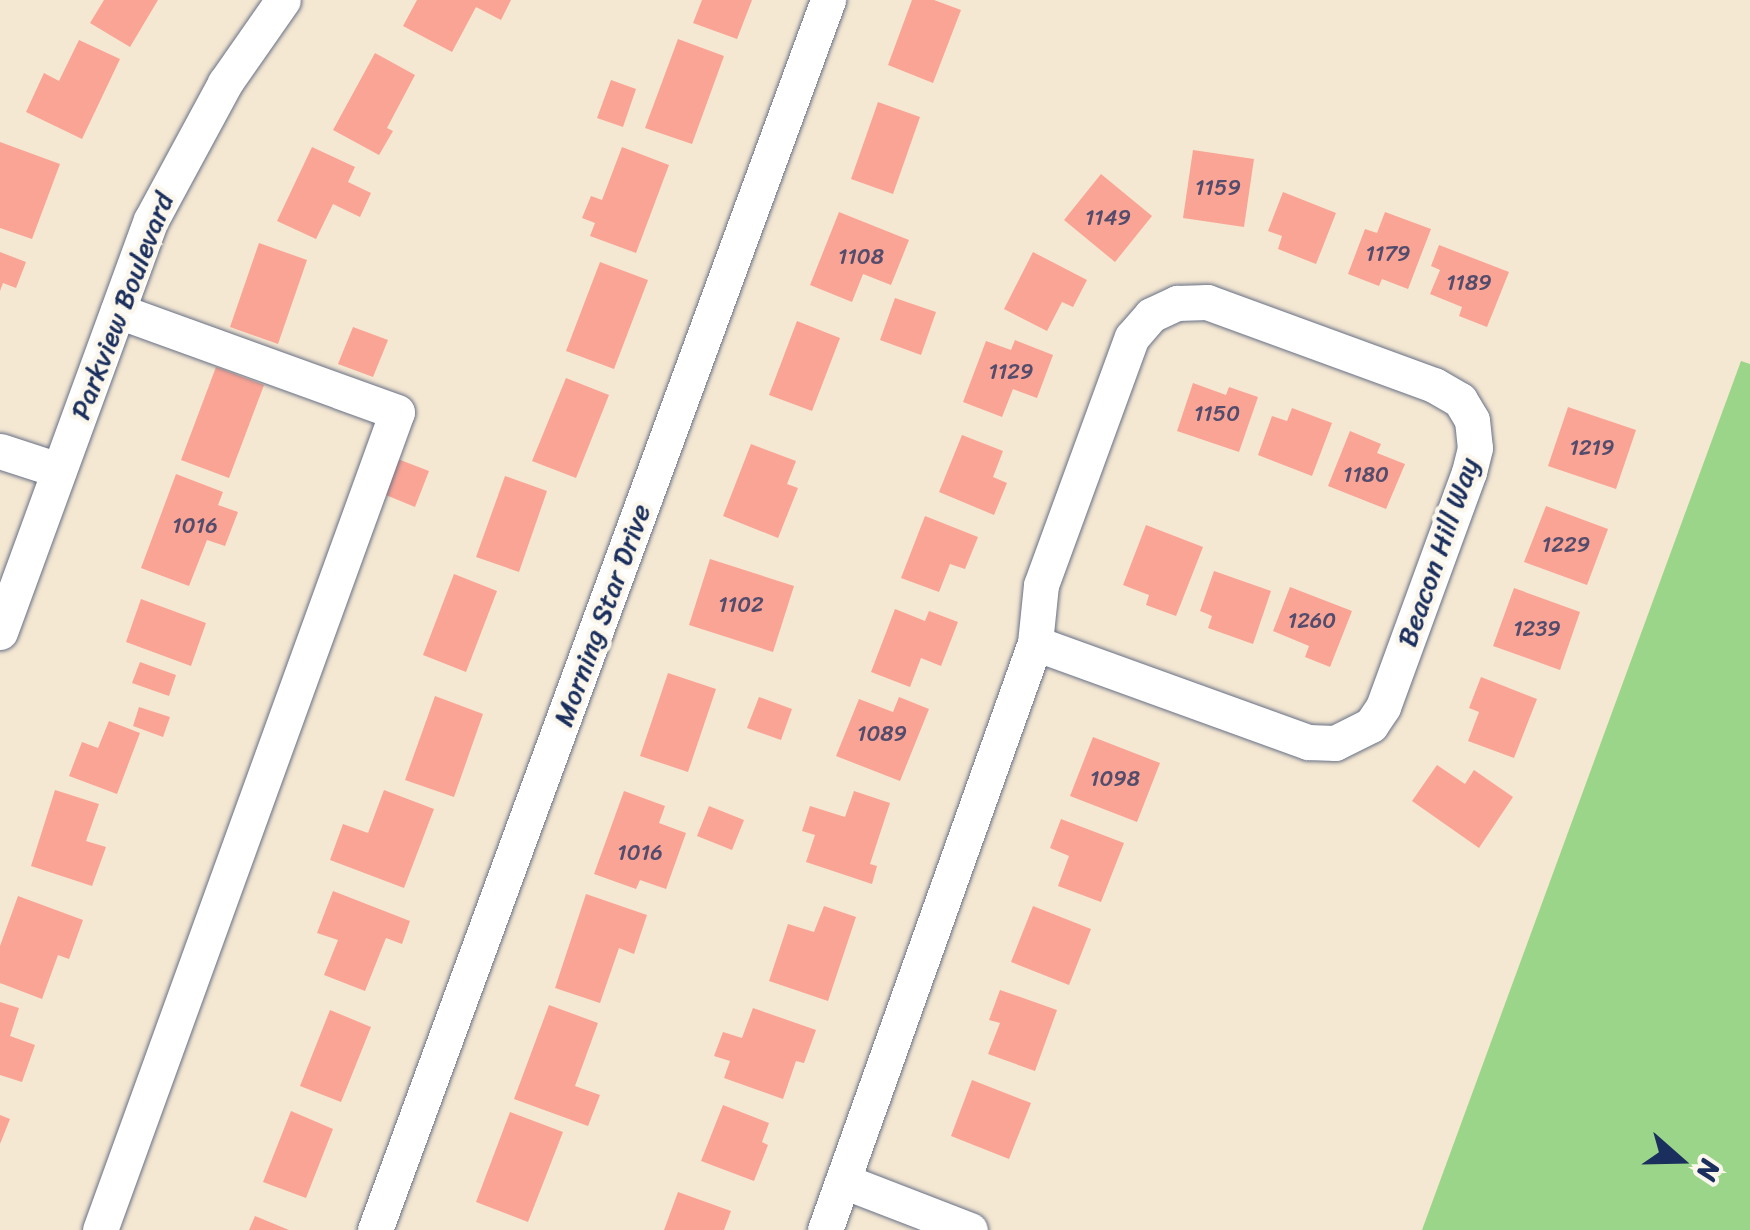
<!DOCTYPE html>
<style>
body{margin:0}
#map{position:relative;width:1750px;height:1230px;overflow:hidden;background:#f5e8d2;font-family:Sriracha,sans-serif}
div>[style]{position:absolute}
.green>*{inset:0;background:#9bd589}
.building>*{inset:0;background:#faa495}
.roads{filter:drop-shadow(0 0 2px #677087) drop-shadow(0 0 2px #677087)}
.minor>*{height:35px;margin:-17.5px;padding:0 17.5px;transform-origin:17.5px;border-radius:17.5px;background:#fff}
span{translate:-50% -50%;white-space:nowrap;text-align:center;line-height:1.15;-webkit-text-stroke:9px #fbf7ec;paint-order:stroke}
.number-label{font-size:22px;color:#534c6c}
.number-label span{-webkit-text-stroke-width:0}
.street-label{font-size:28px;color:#1b2f5e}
.north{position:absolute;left:1630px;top:1110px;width:100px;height:100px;-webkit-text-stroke:8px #fbf7ec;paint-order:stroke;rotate:110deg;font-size:28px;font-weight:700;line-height:40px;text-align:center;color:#1b2f5e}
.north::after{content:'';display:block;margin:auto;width:35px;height:45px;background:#1b2f5e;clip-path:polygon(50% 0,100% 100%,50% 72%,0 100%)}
</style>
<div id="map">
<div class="green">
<i style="clip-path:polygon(1741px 361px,1750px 364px,1750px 1230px,1422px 1230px)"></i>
</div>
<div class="building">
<i style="clip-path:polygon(104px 0,158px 0,130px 47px,90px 23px)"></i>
<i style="clip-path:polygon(417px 0,511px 0,501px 20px,476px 7px,452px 52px,403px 26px)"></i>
<i style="clip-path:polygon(702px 0,752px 0,737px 39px,693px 23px)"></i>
<i style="clip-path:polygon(912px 0,934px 0,961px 10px,933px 83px,888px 65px)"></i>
<i style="clip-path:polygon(678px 39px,724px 56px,692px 144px,645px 128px)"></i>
<i style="clip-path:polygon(79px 40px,120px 59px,82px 139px,26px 112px,44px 73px,59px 81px)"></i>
<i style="clip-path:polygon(375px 53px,415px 75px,387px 128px,393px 131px,379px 155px,333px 130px)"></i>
<i style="clip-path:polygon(611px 80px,636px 89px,623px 127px,597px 118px)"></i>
<i style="clip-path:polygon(878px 102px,920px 117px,893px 194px,851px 179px)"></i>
<i style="clip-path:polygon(0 142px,60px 164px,32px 239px,0 228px)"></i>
<i style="clip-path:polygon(312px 147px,355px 167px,348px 182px,371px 193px,360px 217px,333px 204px,316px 239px,277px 221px)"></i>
<i style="clip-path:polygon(622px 147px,669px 165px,636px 253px,590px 236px,595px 223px,582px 218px,591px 196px,602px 200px)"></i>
<i style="clip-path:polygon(1193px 150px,1254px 159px,1244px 227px,1183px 218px)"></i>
<i style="clip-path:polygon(1101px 174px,1152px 216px,1115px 262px,1064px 220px)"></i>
<i style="clip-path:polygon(1283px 192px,1336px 213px,1316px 264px,1278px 249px,1282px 236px,1268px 231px)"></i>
<i style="clip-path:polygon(839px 212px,909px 240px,891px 285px,863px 274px,852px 302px,810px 285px)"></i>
<i style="clip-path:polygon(1385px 212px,1431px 229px,1408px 289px,1382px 279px,1379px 286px,1348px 274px,1365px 229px,1377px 233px)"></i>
<i style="clip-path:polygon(259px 243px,307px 260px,278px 344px,230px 327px)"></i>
<i style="clip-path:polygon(1439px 245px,1509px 272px,1487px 327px,1459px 316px,1462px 307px,1430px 294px,1440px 270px,1431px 266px)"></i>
<i style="clip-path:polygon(0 252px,26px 262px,16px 288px,3px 283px,0 291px)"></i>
<i style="clip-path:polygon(1033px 252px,1087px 280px,1073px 307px,1062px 302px,1047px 331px,1004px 309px)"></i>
<i style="clip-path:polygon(600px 262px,648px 280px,614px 369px,566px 351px)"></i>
<i style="clip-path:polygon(895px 298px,936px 312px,921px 355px,880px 340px)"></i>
<i style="clip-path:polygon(797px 321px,840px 338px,812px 411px,769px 395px)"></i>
<i style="clip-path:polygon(353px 327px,388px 340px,373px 377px,338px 364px)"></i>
<i style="clip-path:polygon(1015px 340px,1053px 355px,1037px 398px,1013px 389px,1002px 417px,963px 402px,986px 341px,1011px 350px)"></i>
<i style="clip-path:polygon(216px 367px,264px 385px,229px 478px,181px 460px)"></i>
<i style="clip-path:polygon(566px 378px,609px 395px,576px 478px,532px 461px)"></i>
<i style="clip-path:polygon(1193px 383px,1226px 395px,1229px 387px,1258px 397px,1239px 452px,1177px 431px)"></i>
<i style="clip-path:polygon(1568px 407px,1636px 430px,1616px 489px,1548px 466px)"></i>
<i style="clip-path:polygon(1292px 408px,1332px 423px,1312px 476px,1258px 455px,1272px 416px,1287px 421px)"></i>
<i style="clip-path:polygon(1350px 431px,1381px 444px,1377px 453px,1405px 464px,1386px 509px,1328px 486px)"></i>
<i style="clip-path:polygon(962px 435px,1003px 451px,993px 477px,1007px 483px,994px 515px,939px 492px)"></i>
<i style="clip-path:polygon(751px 444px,796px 461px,787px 484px,798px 488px,778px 538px,723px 516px)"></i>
<i style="clip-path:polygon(390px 456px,429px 471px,415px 507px,376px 491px)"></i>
<i style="clip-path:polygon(176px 474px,223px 492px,218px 505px,238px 512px,225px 546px,207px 540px,189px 586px,141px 568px)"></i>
<i style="clip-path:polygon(505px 476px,547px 491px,519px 572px,476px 557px)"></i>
<i style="clip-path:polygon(1546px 506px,1608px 529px,1587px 585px,1524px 562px)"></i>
<i style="clip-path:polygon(925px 516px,978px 537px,965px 569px,950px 564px,939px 592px,901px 578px)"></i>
<i style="clip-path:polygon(1146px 525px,1203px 547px,1176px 616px,1146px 605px,1149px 595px,1123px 585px)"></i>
<i style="clip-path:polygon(710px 559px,794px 586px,773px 652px,689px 625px)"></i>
<i style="clip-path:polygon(1214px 571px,1271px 591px,1253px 644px,1208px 628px,1212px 616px,1200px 611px)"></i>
<i style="clip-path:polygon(454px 574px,497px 591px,466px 672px,423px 655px)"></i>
<i style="clip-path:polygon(1290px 587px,1352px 611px,1330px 667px,1305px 657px,1309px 646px,1273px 631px)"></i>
<i style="clip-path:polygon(1514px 588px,1580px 612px,1560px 670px,1493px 646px)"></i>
<i style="clip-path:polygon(141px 599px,206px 623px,191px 666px,126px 642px)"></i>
<i style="clip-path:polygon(895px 609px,925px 621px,929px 611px,958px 622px,941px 666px,921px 658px,910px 687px,871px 672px)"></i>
<i style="clip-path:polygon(140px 662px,176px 675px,169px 696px,132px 683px)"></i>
<i style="clip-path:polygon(668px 673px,716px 689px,688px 772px,640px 756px)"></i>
<i style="clip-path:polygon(1481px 677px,1537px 699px,1514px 758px,1468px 741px,1479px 712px,1469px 708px)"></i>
<i style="clip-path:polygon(435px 696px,483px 714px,454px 797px,405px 780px)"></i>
<i style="clip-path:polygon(759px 697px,792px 709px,781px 740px,747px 728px)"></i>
<i style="clip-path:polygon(899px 697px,929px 709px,900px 781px,836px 756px,859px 699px,893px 712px)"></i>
<i style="clip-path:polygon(139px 707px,170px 717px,163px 737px,133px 726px)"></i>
<i style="clip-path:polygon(109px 721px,140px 733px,117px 794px,69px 776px,82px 742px,98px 748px)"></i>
<i style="clip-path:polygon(1093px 737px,1160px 763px,1137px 822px,1070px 796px)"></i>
<i style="clip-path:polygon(1437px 765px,1465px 784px,1474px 770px,1513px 797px,1479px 848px,1412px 801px)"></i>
<i style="clip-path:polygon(55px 790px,99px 804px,86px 841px,106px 847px,92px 886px,31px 866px)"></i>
<i style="clip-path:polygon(384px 790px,434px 809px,404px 888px,330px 860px,343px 824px,368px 833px)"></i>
<i style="clip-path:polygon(624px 791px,665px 806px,659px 823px,686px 833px,666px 889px,640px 880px,636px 889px,594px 874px)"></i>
<i style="clip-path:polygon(854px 791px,890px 803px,870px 864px,877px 866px,872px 884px,806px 862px,815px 835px,802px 831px,810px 806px,845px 817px)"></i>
<i style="clip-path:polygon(709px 806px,744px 820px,732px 850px,697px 836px)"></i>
<i style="clip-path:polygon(1061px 819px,1124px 843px,1101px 902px,1058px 886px,1069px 856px,1050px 848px)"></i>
<i style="clip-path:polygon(333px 891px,410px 921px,402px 944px,386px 938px,365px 991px,324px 975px,338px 940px,317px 933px)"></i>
<i style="clip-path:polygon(586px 894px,647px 915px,634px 954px,619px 948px,600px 1003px,555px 988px)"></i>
<i style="clip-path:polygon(18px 896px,83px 920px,69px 959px,58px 955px,42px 999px,0 983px,0 946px)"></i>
<i style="clip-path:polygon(824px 906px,856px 917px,828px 1001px,769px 981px,788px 924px,814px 932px)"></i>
<i style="clip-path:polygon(1033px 906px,1091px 929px,1069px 985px,1011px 962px)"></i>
<i style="clip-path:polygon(1000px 990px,1057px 1010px,1035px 1071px,988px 1054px,1000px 1023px,989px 1020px)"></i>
<i style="clip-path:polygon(0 1002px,19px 1008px,10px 1036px,35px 1045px,22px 1082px,0 1075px)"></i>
<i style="clip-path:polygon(549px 1005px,598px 1023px,575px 1086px,600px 1095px,588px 1126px,514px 1099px)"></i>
<i style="clip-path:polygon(753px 1008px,816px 1030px,804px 1063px,796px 1061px,783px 1099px,724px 1078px,730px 1061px,714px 1056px,723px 1032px,742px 1038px)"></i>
<i style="clip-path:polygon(330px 1010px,371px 1027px,341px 1102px,300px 1086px)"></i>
<i style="clip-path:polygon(972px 1080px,1031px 1103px,1009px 1159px,951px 1136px)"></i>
<i style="clip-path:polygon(723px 1105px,769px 1123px,762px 1142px,768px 1145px,754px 1181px,701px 1161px)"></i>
<i style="clip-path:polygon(291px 1111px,333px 1129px,306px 1198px,263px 1182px)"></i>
<i style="clip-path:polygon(510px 1112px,563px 1132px,528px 1222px,476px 1202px)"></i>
<i style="clip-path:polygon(0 1115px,10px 1119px,0 1144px)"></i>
<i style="clip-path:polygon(678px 1192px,731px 1211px,724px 1230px,664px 1230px)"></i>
<i style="clip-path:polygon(255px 1216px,289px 1230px,249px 1230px)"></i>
</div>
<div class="roads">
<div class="minor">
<i style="left:1207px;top:302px;width:242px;rotate:20.1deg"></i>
<i style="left:1434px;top:385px;width:30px;rotate:30deg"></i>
<i style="left:1460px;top:400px;width:23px;rotate:59deg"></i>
<i style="left:1472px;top:420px;width:28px;rotate:84deg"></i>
<i style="left:1475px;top:448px;width:25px;rotate:104deg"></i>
<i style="left:1469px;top:472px;width:250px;rotate:110.1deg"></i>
<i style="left:1383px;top:707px;width:22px;rotate:124deg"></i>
<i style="left:1371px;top:725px;width:40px;rotate:153.4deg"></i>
<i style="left:1335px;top:743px;width:27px;rotate:-178deg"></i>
<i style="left:1308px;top:742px;width:290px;rotate:-160.1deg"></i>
<i style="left:1035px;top:643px;width:58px;rotate:-84.1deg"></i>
<i style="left:1041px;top:585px;width:264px;rotate:-69.9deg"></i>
<i style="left:1132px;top:337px;width:29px;rotate:-49deg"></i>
<i style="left:1151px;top:315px;width:29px;rotate:-25deg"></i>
<i style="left:1177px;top:303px;width:30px;rotate:-2deg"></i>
<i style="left:0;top:451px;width:61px;rotate:18.1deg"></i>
<i style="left:0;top:632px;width:439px;rotate:-69.9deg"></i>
<i style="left:151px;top:220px;width:156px;rotate:-61.6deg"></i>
<i style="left:225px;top:83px;width:101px;rotate:-55.1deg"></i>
<i style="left:843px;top:1181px;width:136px;rotate:21.1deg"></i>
<i style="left:100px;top:1230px;width:870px;rotate:-70.05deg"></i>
<i style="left:397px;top:412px;width:297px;rotate:-160.1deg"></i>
<i style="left:375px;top:1230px;width:1311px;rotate:-69.78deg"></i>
<i style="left:825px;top:1230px;width:623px;rotate:-70.32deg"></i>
</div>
</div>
<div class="number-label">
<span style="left:1218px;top:188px">1159</span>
<span style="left:1108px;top:218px">1149</span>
<span style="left:1388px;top:254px">1179</span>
<span style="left:861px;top:257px">1108</span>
<span style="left:1469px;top:283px">1189</span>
<span style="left:1011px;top:372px">1129</span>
<span style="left:1217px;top:414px">1150</span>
<span style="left:1592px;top:448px">1219</span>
<span style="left:1366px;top:475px">1180</span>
<span style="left:195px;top:526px">1016</span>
<span style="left:1566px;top:545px">1229</span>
<span style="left:741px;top:605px">1102</span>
<span style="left:1312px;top:621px">1260</span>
<span style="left:1537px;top:629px">1239</span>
<span style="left:882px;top:734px">1089</span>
<span style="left:1115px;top:779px">1098</span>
<span style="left:640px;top:853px">1016</span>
</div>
<div class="street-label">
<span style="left:122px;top:306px;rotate:-69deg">Parkview Boulevard</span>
<span style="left:1438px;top:552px;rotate:-71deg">Beacon Hill Way</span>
<span style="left:602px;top:615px;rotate:-70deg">Morning Star Drive</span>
</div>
<div class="north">N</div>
</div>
